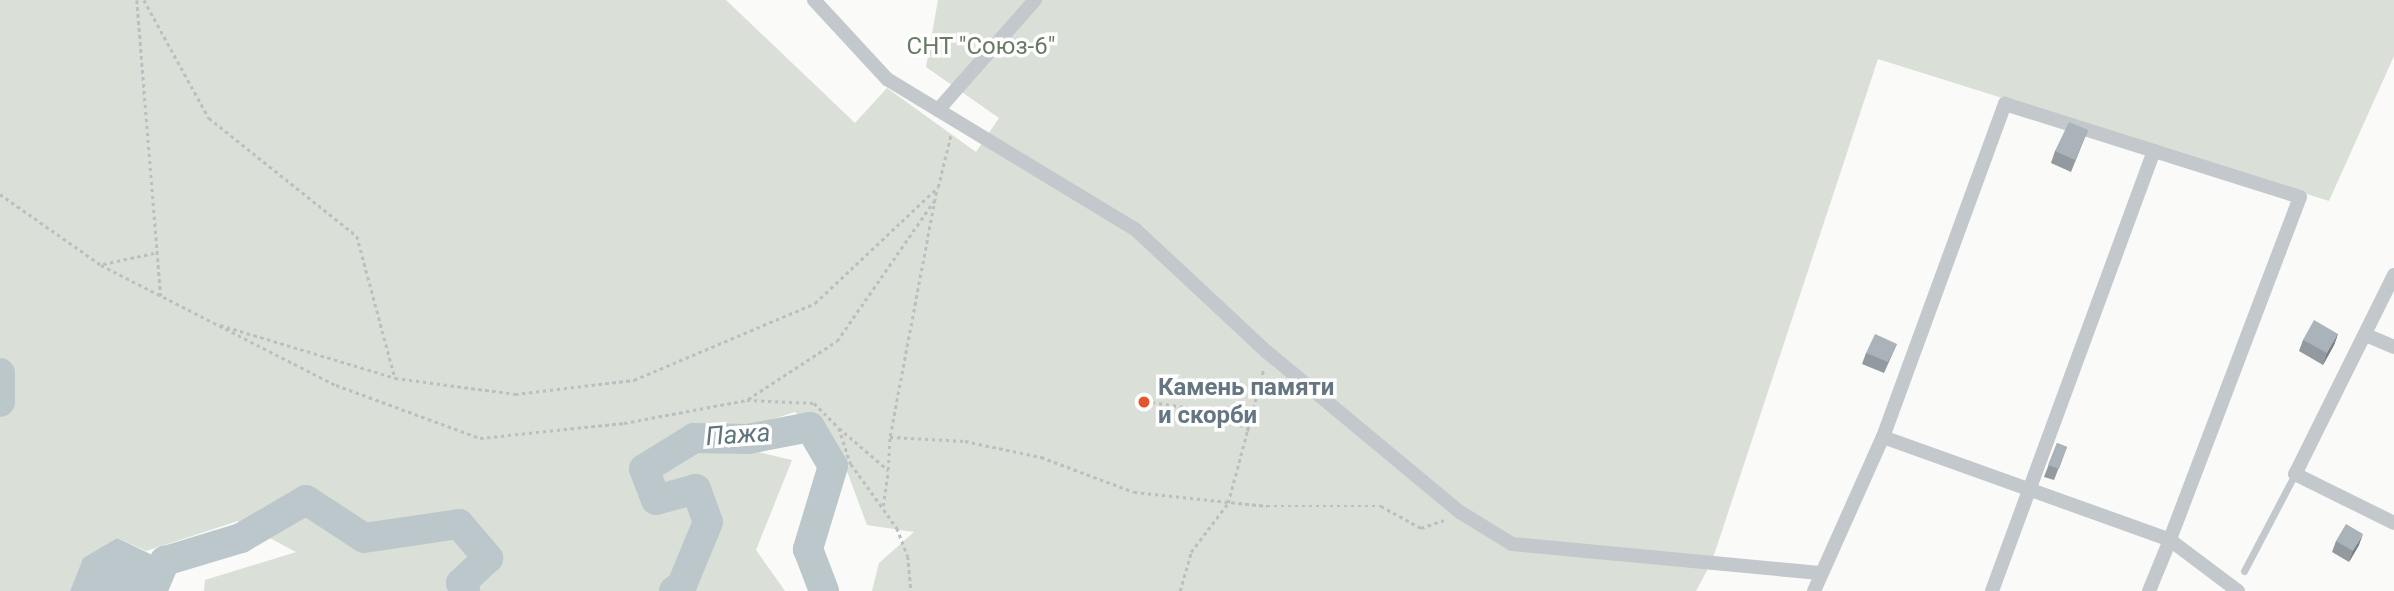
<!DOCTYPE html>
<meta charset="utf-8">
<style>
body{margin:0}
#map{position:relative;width:2394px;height:591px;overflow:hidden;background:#fafaf8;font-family:Roboto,sans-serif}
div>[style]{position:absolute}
.green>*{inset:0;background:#dadfd7}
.water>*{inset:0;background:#bbc7cb}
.river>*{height:30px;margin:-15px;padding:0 15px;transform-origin:15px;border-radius:15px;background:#bbc7cb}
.path>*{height:2.5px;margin-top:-1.25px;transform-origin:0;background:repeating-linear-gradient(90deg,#bbbfc2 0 3.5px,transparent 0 7px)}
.service>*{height:7px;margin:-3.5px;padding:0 3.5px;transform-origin:3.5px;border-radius:3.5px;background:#c3c8cc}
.minor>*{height:14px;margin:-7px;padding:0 7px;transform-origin:7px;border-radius:7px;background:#c3c8cc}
.wall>*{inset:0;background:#929a9f}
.shaded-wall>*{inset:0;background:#777d82}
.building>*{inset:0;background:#aab3b9}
.dots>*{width:19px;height:19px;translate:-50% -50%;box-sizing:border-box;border:4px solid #fff;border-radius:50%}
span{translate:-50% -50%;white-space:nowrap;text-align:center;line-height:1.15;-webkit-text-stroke:7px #fff;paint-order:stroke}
.park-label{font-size:24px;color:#687a64}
.poi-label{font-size:24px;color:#657683;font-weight:700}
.left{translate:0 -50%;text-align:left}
.water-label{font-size:26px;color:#60757c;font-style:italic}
</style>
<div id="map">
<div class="green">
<i style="clip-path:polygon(0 0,726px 0,855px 123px,887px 88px,976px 152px,999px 118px,926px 67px,938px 0,2394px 0,2394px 56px,2329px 201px,1878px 59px,1712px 561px,1696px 591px,872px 591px,879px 563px,914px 532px,867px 525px,841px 455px,795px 412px,707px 440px,792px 460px,756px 550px,785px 591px,204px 591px,205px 580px,296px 552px,238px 521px,146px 551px,117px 538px,83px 558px,70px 591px,0 591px)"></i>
</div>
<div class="water">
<i style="clip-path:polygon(117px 538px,165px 561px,166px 591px,70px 591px,83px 558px)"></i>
</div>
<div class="river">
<i style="left:0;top:373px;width:29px;rotate:90deg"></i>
<i style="left:152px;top:591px;width:33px;rotate:-67deg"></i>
<i style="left:165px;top:561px;width:79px;rotate:-16.8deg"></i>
<i style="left:241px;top:538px;width:75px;rotate:-30.3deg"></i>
<i style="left:306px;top:500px;width:69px;rotate:33.2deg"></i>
<i style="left:364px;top:538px;width:96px;rotate:-8.4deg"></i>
<i style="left:459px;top:524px;width:45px;rotate:49.5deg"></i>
<i style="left:488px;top:558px;width:37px;rotate:137deg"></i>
<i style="left:461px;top:583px;width:9px;rotate:63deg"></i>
<i style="left:674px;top:591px;width:10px;rotate:-37deg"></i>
<i style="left:682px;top:585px;width:68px;rotate:-67.6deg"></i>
<i style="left:708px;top:522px;width:35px;rotate:-110deg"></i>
<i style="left:696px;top:489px;width:41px;rotate:164.6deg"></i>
<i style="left:656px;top:500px;width:33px;rotate:-111deg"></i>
<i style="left:644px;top:469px;width:59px;rotate:-31.8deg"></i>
<i style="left:694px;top:438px;width:54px;rotate:1.1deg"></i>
<i style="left:748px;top:439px;width:63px;rotate:-11deg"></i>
<i style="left:810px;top:427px;width:45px;rotate:59.5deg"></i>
<i style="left:833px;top:466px;width:87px;rotate:106.8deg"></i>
<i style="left:808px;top:549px;width:45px;rotate:69.1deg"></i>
</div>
<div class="path">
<i style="left:137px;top:0;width:297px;rotate:85.4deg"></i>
<i style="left:144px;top:0;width:135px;rotate:61.2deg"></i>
<i style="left:209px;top:118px;width:189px;rotate:38.6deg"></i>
<i style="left:357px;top:236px;width:147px;rotate:75deg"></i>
<i style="left:0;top:194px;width:123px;rotate:35.1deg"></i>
<i style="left:101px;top:265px;width:264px;rotate:27.1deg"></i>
<i style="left:336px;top:385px;width:153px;rotate:20.2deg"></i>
<i style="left:480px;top:438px;width:145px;rotate:-5.9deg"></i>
<i style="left:624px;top:423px;width:125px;rotate:-10.6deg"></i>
<i style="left:747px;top:400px;width:67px;rotate:2.6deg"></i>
<i style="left:814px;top:403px;width:35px;rotate:45deg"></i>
<i style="left:839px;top:428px;width:38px;rotate:72deg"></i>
<i style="left:851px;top:464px;width:79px;rotate:54.3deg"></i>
<i style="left:897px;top:528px;width:30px;rotate:69deg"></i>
<i style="left:908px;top:556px;width:35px;rotate:85deg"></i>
<i style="left:103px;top:264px;width:52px;rotate:-12.2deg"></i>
<i style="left:220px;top:325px;width:183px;rotate:16.8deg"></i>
<i style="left:395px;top:378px;width:121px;rotate:7.6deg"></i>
<i style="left:515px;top:394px;width:120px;rotate:-6.7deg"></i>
<i style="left:634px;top:380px;width:197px;rotate:-23deg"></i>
<i style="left:815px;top:303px;width:169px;rotate:-43.3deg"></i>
<i style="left:938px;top:187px;width:55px;rotate:-76.2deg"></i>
<i style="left:748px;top:399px;width:106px;rotate:-33.1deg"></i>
<i style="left:837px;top:341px;width:170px;rotate:-55.3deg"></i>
<i style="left:1145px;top:401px;width:79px;rotate:8.7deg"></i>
<i style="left:1223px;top:413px;width:33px;rotate:33deg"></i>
<i style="left:839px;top:428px;width:65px;rotate:40.6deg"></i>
<i style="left:888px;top:470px;width:33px;rotate:-87deg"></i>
<i style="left:890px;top:437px;width:75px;rotate:3.1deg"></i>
<i style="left:965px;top:441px;width:78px;rotate:11.9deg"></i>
<i style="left:1041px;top:457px;width:99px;rotate:20.6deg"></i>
<i style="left:1134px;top:492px;width:134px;rotate:6deg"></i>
<i style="left:1267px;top:506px;width:114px"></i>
<i style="left:1381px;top:506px;width:46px;rotate:28.8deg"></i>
<i style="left:1421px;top:528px;width:24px;rotate:-19deg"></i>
<i style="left:890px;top:436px;width:252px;rotate:-79.3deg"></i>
<i style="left:883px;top:506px;width:35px;rotate:-82deg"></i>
<i style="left:1180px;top:591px;width:41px;rotate:-74.2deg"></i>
<i style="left:1191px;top:552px;width:61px;rotate:-52.9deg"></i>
<i style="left:1228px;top:503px;width:140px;rotate:-75.1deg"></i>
</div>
<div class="service">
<i style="left:2244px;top:571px;width:110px;rotate:-62.3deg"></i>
</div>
<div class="minor">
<i style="left:814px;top:0;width:108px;rotate:47.3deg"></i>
<i style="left:887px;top:79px;width:291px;rotate:31.2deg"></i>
<i style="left:1136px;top:230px;width:179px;rotate:43deg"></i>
<i style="left:1267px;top:352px;width:251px;rotate:39.7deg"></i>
<i style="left:1460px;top:512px;width:61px;rotate:31.6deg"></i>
<i style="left:1512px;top:544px;width:309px;rotate:5.4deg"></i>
<i style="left:938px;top:110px;width:147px;rotate:-48.6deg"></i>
<i style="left:2394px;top:275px;width:222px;rotate:116.4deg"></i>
<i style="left:2295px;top:474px;width:110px;rotate:26.3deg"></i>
<i style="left:2366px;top:335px;width:30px;rotate:23deg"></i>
<i style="left:1883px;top:437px;width:355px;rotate:-69.9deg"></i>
<i style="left:2005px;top:104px;width:309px;rotate:17.5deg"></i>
<i style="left:2300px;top:197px;width:367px;rotate:110.8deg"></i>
<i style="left:2170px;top:540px;width:85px;rotate:36.9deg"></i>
<i style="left:1814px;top:591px;width:169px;rotate:-65.9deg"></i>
<i style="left:1883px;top:437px;width:305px;rotate:19.7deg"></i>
<i style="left:2170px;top:540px;width:55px;rotate:112.4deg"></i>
<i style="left:1992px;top:591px;width:469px;rotate:-69.8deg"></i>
</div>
<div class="wall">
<i style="clip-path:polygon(2088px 130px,2071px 172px,2051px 163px,2055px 151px)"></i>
<i style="clip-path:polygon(2338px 334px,2334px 345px,2323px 365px,2299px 351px,2303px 340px)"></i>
<i style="clip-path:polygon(1897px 344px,1884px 373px,1862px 364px,1866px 353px)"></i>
<i style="clip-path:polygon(2057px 443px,2067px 447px,2054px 480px,2044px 477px)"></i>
<i style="clip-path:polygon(2336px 541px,2359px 545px,2349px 562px,2332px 552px)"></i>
</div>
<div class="shaded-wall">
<i style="clip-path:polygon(2338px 334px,2334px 345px,2323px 365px,2327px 353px)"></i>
<i style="clip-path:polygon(2363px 534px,2359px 545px,2349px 562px,2353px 551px)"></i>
</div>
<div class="building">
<i style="clip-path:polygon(2069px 122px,2088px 130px,2075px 160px,2055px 151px)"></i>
<i style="clip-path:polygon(2314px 320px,2338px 334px,2327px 353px,2303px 340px)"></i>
<i style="clip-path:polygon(1875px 334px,1897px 344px,1888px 362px,1866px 353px)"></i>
<i style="clip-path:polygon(2057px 443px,2067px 447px,2059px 469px,2048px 465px)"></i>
<i style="clip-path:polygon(2346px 524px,2363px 534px,2353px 551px,2336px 541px)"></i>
</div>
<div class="dots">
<i style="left:1144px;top:402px;background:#e4572e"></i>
</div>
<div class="park-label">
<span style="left:981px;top:47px">СНТ "Союз-6"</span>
</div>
<div class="poi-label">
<span class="left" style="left:1158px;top:402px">Камень памяти<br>и скорби</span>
</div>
<div class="water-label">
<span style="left:738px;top:435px;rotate:-4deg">Пажа</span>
</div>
</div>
